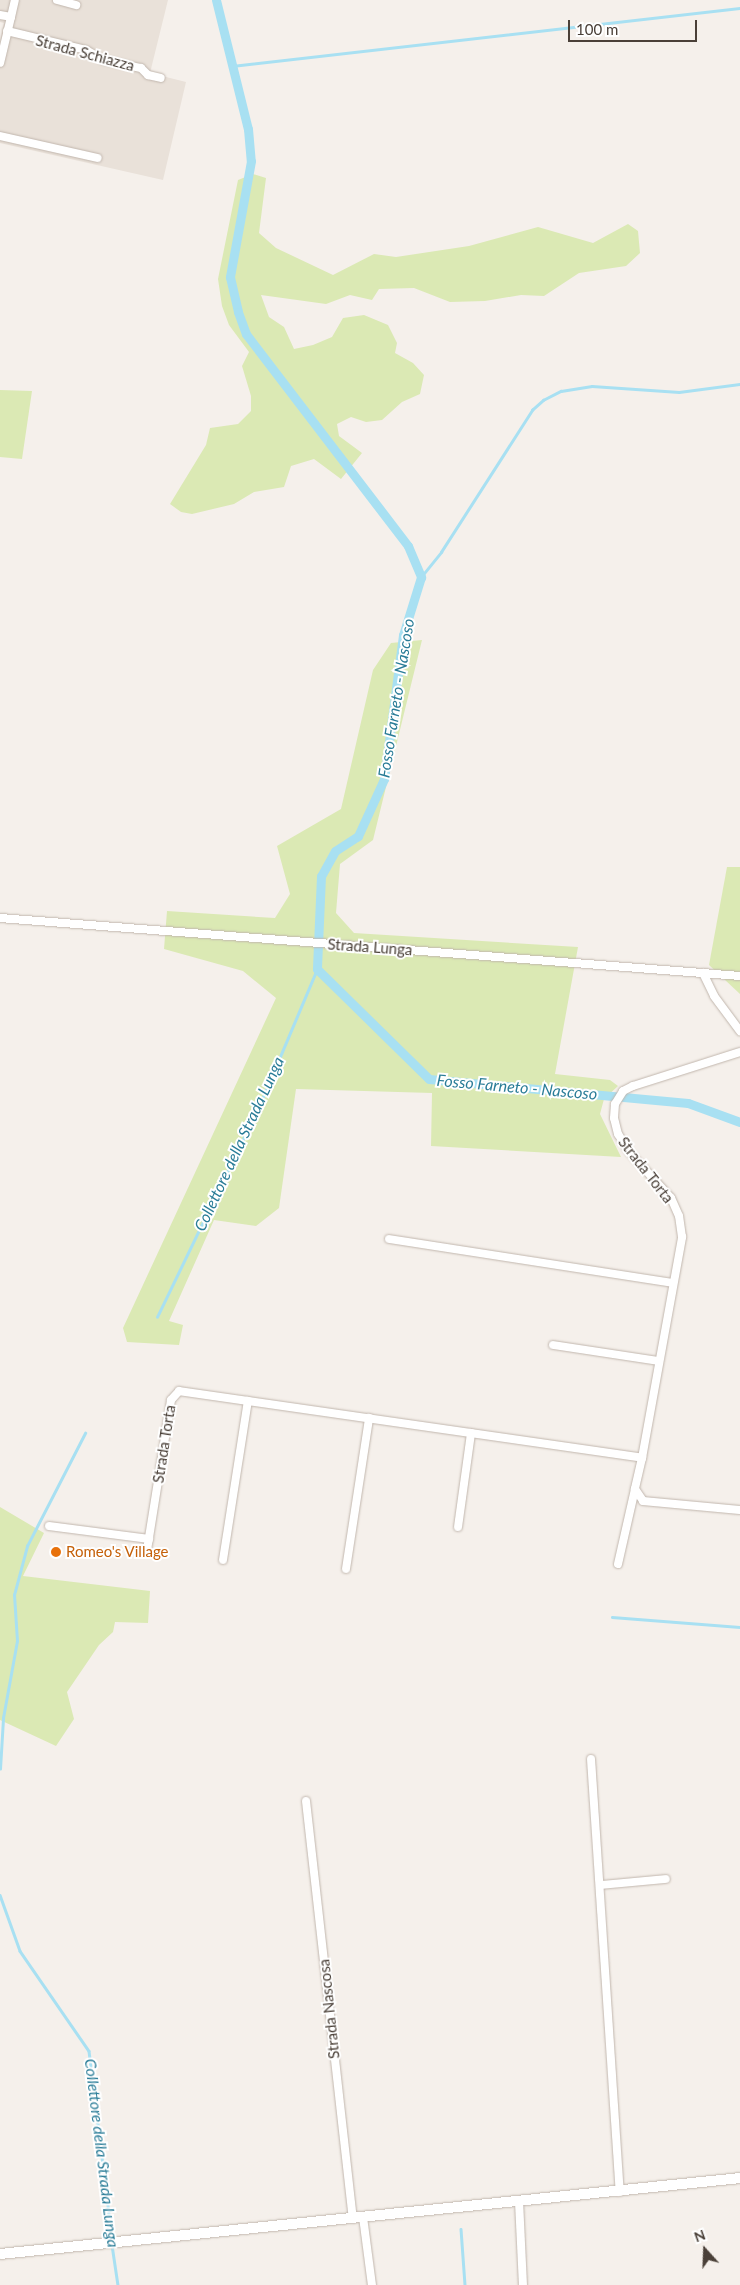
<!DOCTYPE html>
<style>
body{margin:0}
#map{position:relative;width:740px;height:2285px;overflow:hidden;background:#f5f0eb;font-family:Lato,sans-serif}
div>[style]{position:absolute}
.residential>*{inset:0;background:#e9e1d9}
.green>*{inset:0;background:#dbe9b4}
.stream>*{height:2.5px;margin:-1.25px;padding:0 1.25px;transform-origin:1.25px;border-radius:1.25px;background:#a8e0f2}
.canal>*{height:9px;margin:-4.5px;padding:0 4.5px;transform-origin:4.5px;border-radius:4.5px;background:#a8e0f2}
.roads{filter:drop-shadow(0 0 1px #c1b6ad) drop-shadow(0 0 1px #c1b6ad)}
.minor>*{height:8px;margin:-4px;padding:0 4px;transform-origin:4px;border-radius:4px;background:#fff}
.tertiary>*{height:10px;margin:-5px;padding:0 5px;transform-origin:5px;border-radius:5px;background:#fff}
.dots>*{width:14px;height:14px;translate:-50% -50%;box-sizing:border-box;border:2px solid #fff;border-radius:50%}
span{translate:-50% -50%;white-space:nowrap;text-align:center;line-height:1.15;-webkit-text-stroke:4px #fff;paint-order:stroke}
.street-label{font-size:15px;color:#4a4038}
.food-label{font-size:15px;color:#c56008}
.left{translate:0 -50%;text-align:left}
.water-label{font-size:16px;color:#297c97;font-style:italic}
.north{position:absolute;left:680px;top:2225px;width:50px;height:50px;-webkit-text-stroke:4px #fff;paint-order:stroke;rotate:340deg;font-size:14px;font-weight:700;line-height:20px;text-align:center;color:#4a4038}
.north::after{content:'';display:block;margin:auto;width:18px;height:22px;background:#4a4038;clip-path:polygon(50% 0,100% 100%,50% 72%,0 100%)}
.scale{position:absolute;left:568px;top:20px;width:129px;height:22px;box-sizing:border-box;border:2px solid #4a4038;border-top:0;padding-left:6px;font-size:15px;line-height:18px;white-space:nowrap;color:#4a4038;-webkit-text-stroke:4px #fff;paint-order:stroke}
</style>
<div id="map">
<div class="residential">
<i style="clip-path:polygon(0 0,168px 0,150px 73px,186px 82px,163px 180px,0 143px,0 41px,4px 23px,0 22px)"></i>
</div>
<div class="green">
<i style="clip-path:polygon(253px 174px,266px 178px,259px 233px,276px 248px,333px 275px,374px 254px,396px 257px,469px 246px,538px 227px,593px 243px,628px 224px,638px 231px,640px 253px,626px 266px,579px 273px,544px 296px,521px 295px,485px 301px,450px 302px,414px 288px,379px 289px,372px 300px,350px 295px,326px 304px,261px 295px,269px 317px,284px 327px,294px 349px,313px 345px,332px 337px,343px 318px,364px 315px,388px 325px,397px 343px,395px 353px,413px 363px,424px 375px,420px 394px,402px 402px,382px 420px,366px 422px,351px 417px,337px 424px,339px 436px,362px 453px,341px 479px,314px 459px,291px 466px,284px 487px,254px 492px,234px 504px,192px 514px,181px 512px,170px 504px,206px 445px,210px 428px,238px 424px,251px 411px,251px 396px,242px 366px,249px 352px,229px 325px,222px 306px,218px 279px,238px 180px)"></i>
<i style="clip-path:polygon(0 390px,32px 391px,22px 459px,0 457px)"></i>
<i style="clip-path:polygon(422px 640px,373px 840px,340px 864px,336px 913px,354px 933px,578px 947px,555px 1074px,610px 1080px,618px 1086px,604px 1099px,600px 1114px,621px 1157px,431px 1146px,432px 1093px,296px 1089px,279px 1208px,256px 1226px,214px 1220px,169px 1321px,183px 1325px,179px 1345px,127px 1342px,123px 1328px,276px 998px,243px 971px,164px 949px,167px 911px,275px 918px,290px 894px,277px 846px,341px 809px,373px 670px,391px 643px)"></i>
<i style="clip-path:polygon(727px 867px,740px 867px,740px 994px,709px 965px)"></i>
<i style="clip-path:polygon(0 1507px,44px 1533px,23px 1576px,150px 1591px,148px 1623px,115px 1622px,113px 1632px,99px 1645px,67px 1692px,74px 1719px,56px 1746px,0 1720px)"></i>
</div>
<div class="stream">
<i style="left:232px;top:66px;width:511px;rotate:-6.51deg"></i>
<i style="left:421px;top:577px;width:32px;rotate:-51deg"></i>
<i style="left:441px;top:552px;width:169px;rotate:-57.3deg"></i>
<i style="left:532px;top:410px;width:15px;rotate:-42deg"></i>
<i style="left:543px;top:400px;width:20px;rotate:-27deg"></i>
<i style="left:561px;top:391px;width:31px;rotate:-9deg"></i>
<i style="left:592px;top:386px;width:87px;rotate:3.9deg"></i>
<i style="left:679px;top:392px;width:62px;rotate:-7.5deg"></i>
<i style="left:157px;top:1317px;width:237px;rotate:-64.2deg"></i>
<i style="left:260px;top:1104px;width:147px;rotate:-67.1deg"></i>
<i style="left:612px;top:1617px;width:128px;rotate:4.5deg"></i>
<i style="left:0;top:1769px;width:51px;rotate:-86.6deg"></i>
<i style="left:3px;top:1718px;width:78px;rotate:-79.7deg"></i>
<i style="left:17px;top:1641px;width:46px;rotate:-93.7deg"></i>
<i style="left:14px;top:1595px;width:51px;rotate:-75.1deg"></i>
<i style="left:27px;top:1546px;width:127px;rotate:-62.8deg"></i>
<i style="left:0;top:1895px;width:59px;rotate:70.3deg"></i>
<i style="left:20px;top:1951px;width:121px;rotate:55.4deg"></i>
<i style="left:89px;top:2051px;width:189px;rotate:83deg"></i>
<i style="left:461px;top:2229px;width:56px;rotate:85.9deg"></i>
<i style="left:112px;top:2245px;width:40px;rotate:81.5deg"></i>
</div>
<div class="canal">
<i style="left:216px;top:0;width:133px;rotate:76.1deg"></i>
<i style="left:248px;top:129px;width:32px;rotate:85deg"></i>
<i style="left:251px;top:161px;width:118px;rotate:100.3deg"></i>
<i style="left:230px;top:277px;width:36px;rotate:77deg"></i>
<i style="left:238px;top:312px;width:23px;rotate:70deg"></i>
<i style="left:246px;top:334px;width:267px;rotate:52.6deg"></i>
<i style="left:408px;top:546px;width:34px;rotate:67deg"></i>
<i style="left:421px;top:577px;width:61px;rotate:107.2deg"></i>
<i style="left:403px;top:635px;width:145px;rotate:97.5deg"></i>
<i style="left:384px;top:779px;width:63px;rotate:114.5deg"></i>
<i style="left:358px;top:836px;width:27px;rotate:147deg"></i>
<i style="left:335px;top:851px;width:29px;rotate:119deg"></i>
<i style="left:321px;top:876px;width:93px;rotate:92.5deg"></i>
<i style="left:317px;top:969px;width:157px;rotate:44.5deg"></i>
<i style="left:429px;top:1079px;width:260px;rotate:5.3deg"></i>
<i style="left:688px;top:1103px;width:55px;rotate:20.1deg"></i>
</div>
<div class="roads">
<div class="minor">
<i style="left:57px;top:0;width:20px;rotate:15deg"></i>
<i style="left:0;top:15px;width:11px;rotate:10deg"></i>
<i style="left:11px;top:17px;width:47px;rotate:103.4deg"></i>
<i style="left:11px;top:17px;width:17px;rotate:-77deg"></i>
<i style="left:7px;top:31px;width:81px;rotate:13.5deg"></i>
<i style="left:86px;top:50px;width:20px;rotate:30deg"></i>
<i style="left:103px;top:60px;width:39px;rotate:12deg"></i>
<i style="left:141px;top:68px;width:10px;rotate:45deg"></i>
<i style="left:148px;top:75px;width:13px;rotate:13deg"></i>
<i style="left:0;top:136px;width:100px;rotate:12.7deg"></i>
<i style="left:0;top:918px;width:742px;rotate:4.48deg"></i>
<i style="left:703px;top:973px;width:25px;rotate:64deg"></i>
<i style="left:714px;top:996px;width:44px;rotate:53.4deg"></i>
<i style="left:389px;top:1239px;width:286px;rotate:8.8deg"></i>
<i style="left:553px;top:1345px;width:107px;rotate:8.6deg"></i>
<i style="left:642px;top:1458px;width:32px;rotate:103deg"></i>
<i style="left:635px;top:1489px;width:14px;rotate:56deg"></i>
<i style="left:643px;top:1501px;width:97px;rotate:5.3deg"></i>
<i style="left:49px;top:1526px;width:101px;rotate:7.4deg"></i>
<i style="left:458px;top:1527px;width:95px;rotate:-82.1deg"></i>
<i style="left:147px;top:1550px;width:152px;rotate:-80.9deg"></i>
<i style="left:171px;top:1400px;width:12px;rotate:-48deg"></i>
<i style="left:179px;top:1391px;width:468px;rotate:8.2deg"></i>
<i style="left:642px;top:1458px;width:225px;rotate:-79.7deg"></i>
<i style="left:682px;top:1237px;width:21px;rotate:-98deg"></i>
<i style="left:679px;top:1216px;width:20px;rotate:-114deg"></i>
<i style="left:671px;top:1198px;width:61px;rotate:-132.3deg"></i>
<i style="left:630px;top:1153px;width:22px;rotate:-122deg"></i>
<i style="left:618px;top:1134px;width:16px;rotate:-104deg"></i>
<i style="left:614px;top:1118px;width:14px;rotate:-86deg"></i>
<i style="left:615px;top:1104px;width:15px;rotate:-58deg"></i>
<i style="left:623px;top:1091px;width:11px;rotate:-27deg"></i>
<i style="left:633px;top:1086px;width:112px;rotate:-17.6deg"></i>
<i style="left:223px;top:1560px;width:161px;rotate:-81.1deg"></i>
<i style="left:618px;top:1564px;width:77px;rotate:-77.2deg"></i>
<i style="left:346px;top:1569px;width:153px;rotate:-81.3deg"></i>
<i style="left:591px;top:1759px;width:434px;rotate:86.2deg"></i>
<i style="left:306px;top:1801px;width:420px;rotate:83.6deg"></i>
<i style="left:601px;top:1885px;width:65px;rotate:-5.3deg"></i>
<i style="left:519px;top:2201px;width:84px;rotate:87.3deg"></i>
<i style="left:363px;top:2217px;width:69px;rotate:82.5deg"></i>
</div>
<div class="tertiary">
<i style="left:0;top:2254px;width:744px;rotate:-5.86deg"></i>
</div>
</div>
<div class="dots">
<i style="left:56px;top:1552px;background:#e8710a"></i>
</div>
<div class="street-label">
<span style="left:85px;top:53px;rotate:15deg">Strada Schiazza</span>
<span style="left:370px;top:947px;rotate:4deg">Strada Lunga</span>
<span style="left:646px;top:1170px;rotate:52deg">Strada Torta</span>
<span style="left:164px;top:1444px;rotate:-81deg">Strada Torta</span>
<span style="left:329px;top:2009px;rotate:-96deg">Strada Nascosa</span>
</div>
<div class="food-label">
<span class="left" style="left:66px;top:1552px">Romeo's Village</span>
</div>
<div class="water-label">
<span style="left:396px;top:698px;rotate:-81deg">Fosso Farneto - Nascoso</span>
<span style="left:517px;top:1087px;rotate:5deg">Fosso Farneto - Nascoso</span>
<span style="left:239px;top:1144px;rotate:-65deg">Collettore della Strada Lunga</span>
<span style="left:102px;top:2153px;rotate:83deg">Collettore della Strada Lunga</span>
</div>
<div class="north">N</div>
<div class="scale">100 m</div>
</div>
